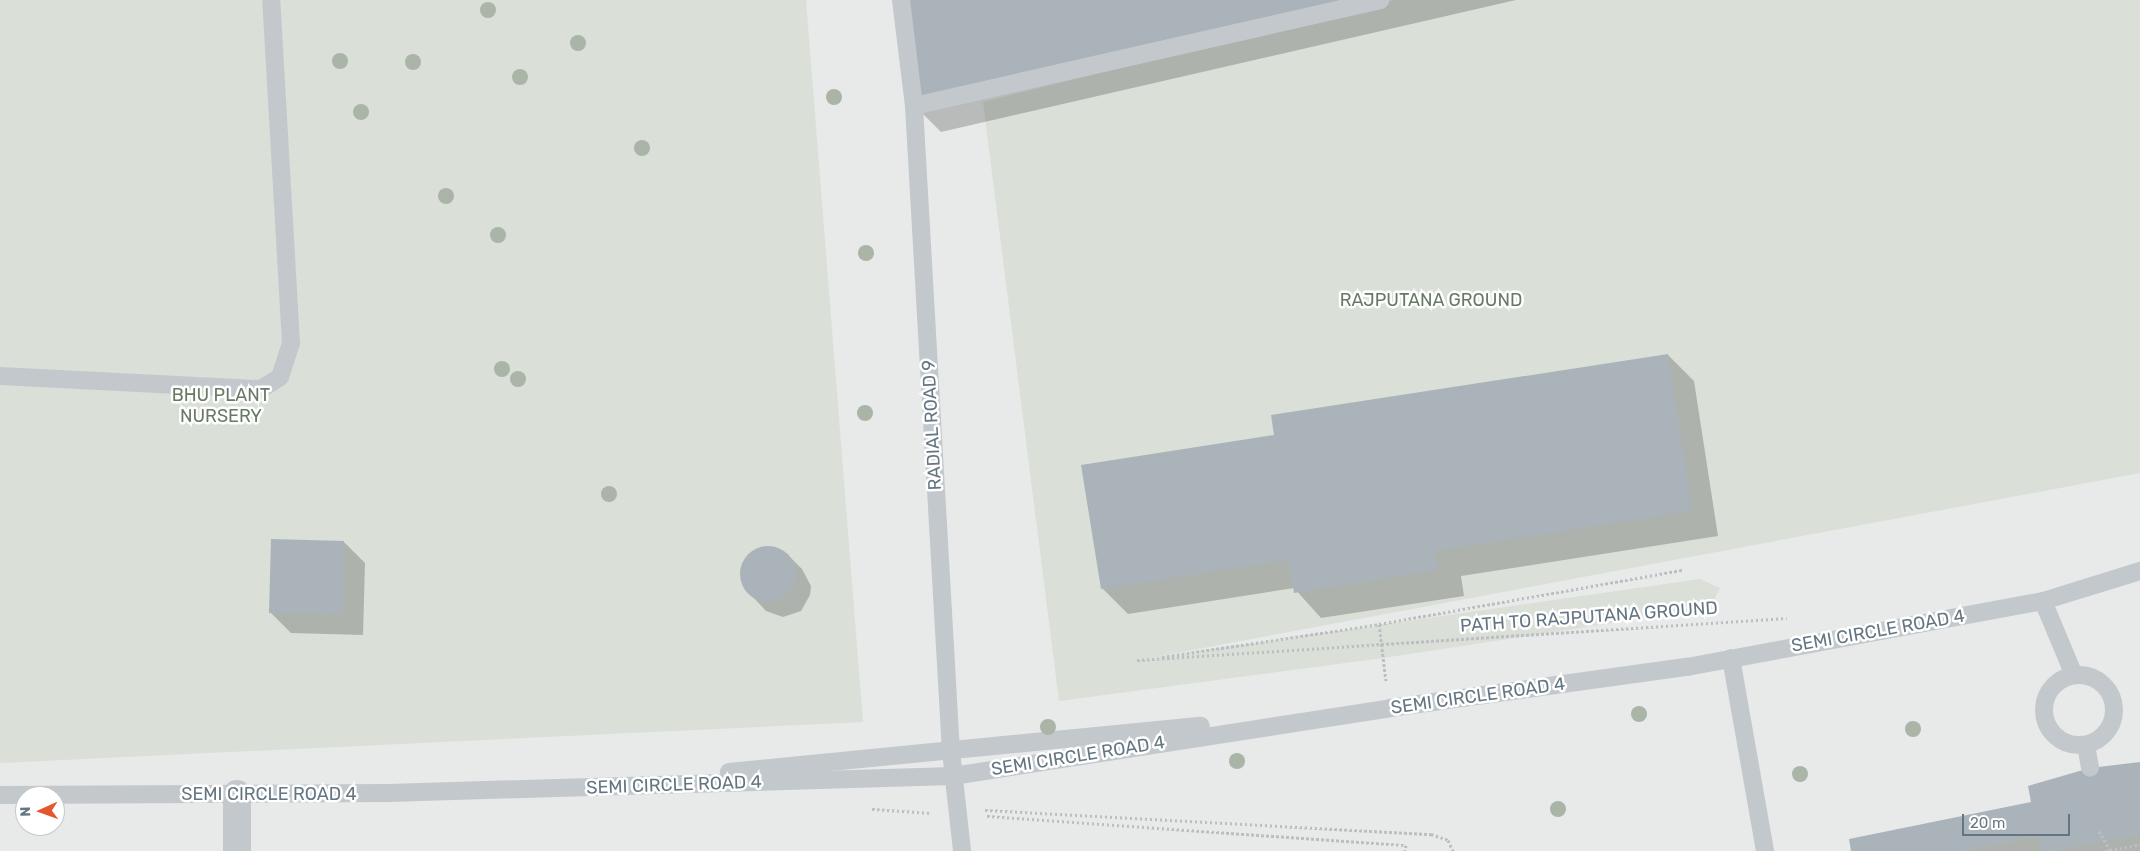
<!DOCTYPE html>
<style>
body{margin:0}
#map{position:relative;width:2140px;height:851px;overflow:hidden;background:#fafaf8;font-family:Rubik,sans-serif}
div>[style]{position:absolute}
.built>*{inset:0;background:#e8e9e9}
.green>*{inset:0;background:#dadfd7}
.shadow>*{inset:0;background:#0003}
.building>*{inset:0;background:#aab3b9}
.round{border-radius:50%}
.path>*{height:3px;margin-top:-1.5px;transform-origin:0;background:repeating-linear-gradient(90deg,#bbbfc2 0 2.5px,transparent 0 5px)}
.lane>*{height:18px;margin:-9px;padding:0 9px;transform-origin:9px;border-radius:9px;background:#c3c8cc}
.lane>.ring{margin:-9px;padding:0;box-sizing:content-box;background:none;border:18px solid #c3c8cc;border-radius:50%}
.street>*{height:28px;margin:-14px;padding:0 14px;transform-origin:14px;border-radius:14px;background:#c3c8cc}
.trees>*{width:16px;height:16px;margin:-8px;border-radius:50%;background:#aab4a7}
span{translate:-50% -50%;white-space:nowrap;text-align:center;line-height:1.15;-webkit-text-stroke:5px #fff;paint-order:stroke}
.park-label{font-size:18px;color:#687a64}
.street-label{font-size:18px;color:#657683}
.north{position:absolute;left:15px;top:786px;width:50px;height:50px;box-sizing:border-box;background:#fff;border:1px solid #c1c8cd;border-radius:50%;rotate:268deg;font-size:14px;font-weight:700;line-height:20px;text-align:center;color:#657683}
.north::after{content:'';display:block;margin:auto;width:18px;height:22px;background:#e4572e;clip-path:polygon(50% 0,100% 100%,50% 72%,0 100%)}
.scale{position:absolute;left:1962px;top:814px;width:108px;height:22px;box-sizing:border-box;border:2px solid #657683;border-top:0;padding-left:6px;font-size:15px;line-height:18px;white-space:nowrap;color:#657683;-webkit-text-stroke:4px #fff;paint-order:stroke}
</style>
<div id="map">
<div class="built">
<i style="clip-path:polygon(evenodd,0 0,2140px 0,2140px 851px,0 851px,0 0,25px 796px,55px 796px,55px 826px,25px 826px,25px 796px)"></i>
</div>
<div class="green">
<i style="clip-path:polygon(0 0,806px 0,863px 722px,0 763px)"></i>
<i style="clip-path:polygon(1395px 0,2140px 0,2140px 473px,1155px 657px,1700px 579px,1720px 588px,1710px 608px,1383px 658px,1059px 701px,983px 102px)"></i>
<i style="clip-path:polygon(2140px 834px,2140px 851px,2050px 851px)"></i>
<i style="clip-path:polygon(2039px 836px,2042px 851px,1960px 851px)"></i>
</div>
<div class="shadow">
<i style="clip-path:polygon(902px 0,1516px 0,941px 132px,915px 106px)"></i>
<i style="clip-path:polygon(1668px 355px,1694px 381px,1718px 536px,1461px 576px,1464px 596px,1321px 618px,1294px 588px,1128px 614px,1102px 588px,1276px 436px)"></i>
<i style="clip-path:polygon(344px 542px,365px 563px,363px 635px,291px 633px,270px 612px)"></i>
<i style="clip-path:polygon(769px 547px,787px 554px,802px 569px,811px 586px,810px 595px,801px 611px,783px 617px,766px 611px,751px 595px,745px 589px,741px 573px,747px 557px,761px 548px)"></i>
<i style="clip-path:polygon(2140px 764px,2140px 851px,1853px 851px,2032px 803px)"></i>
</div>
<div class="building">
<i style="clip-path:polygon(900px 0,1377px 0,914px 106px)"></i>
<i style="clip-path:polygon(1668px 354px,1692px 511px,1435px 551px,1438px 570px,1294px 593px,1288px 560px,1101px 589px,1081px 465px,1274px 435px,1271px 415px)"></i>
<i style="clip-path:polygon(271px 539px,344px 541px,343px 614px,269px 613px)"></i>
<i class="round" style="left:740px;top:546px;width:56px;height:56px"></i>
<i style="clip-path:polygon(2140px 762px,2140px 834px,2050px 851px,2042px 851px,2039px 836px,1960px 851px,1851px 851px,1849px 839px,2031px 802px,2028px 786px,2090px 768px)"></i>
</div>
<div class="path">
<i style="left:1379px;top:624px;width:309px;rotate:-10.1deg"></i>
<i style="left:1162px;top:657px;width:219px;rotate:-8.6deg"></i>
<i style="left:1379px;top:624px;width:57px;rotate:83deg"></i>
<i style="left:1137px;top:660px;width:651px;rotate:-3.7deg"></i>
<i style="left:872px;top:809px;width:59px;rotate:3.9deg"></i>
<i style="left:985px;top:810px;width:447px;rotate:3.1deg"></i>
<i style="left:1431px;top:834px;width:18px;rotate:19deg"></i>
<i style="left:1448px;top:840px;width:12px;rotate:66deg"></i>
<i style="left:987px;top:816px;width:420px;rotate:4deg"></i>
<i style="left:1406px;top:845px;width:6px;rotate:99deg"></i>
<i style="left:2099px;top:831px;width:22px;rotate:60deg"></i>
<i style="left:2105px;top:851px;width:36px;rotate:-10deg"></i>
</div>
<div class="lane">
<i style="left:901px;top:0;width:107px;rotate:83deg"></i>
<i style="left:914px;top:106px;width:646px;rotate:86.72deg"></i>
<i style="left:951px;top:751px;width:101px;rotate:83.7deg"></i>
<i style="left:914px;top:106px;width:478px;rotate:-12.8deg"></i>
<i style="left:0;top:376px;width:261px;rotate:2.9deg"></i>
<i style="left:261px;top:389px;width:22px;rotate:-32deg"></i>
<i style="left:280px;top:377px;width:36px;rotate:-72deg"></i>
<i style="left:291px;top:343px;width:344px;rotate:-93.3deg"></i>
<i style="left:2043px;top:601px;width:80px;rotate:67.3deg"></i>
<i style="left:1731px;top:658px;width:196px;rotate:80deg"></i>
<i class="ring" style="left:2044px;top:675px;width:52px;height:52px"></i>
<i style="left:2086px;top:745px;width:23px;rotate:80deg"></i>
<i style="left:729px;top:772px;width:474px;rotate:-5.6deg"></i>
<i style="left:0;top:795px;width:389px;rotate:-0.3deg"></i>
<i style="left:389px;top:793px;width:564px;rotate:-1.73deg"></i>
<i style="left:953px;top:776px;width:442px;rotate:-8.8deg"></i>
<i style="left:1390px;top:708px;width:300px;rotate:-7.9deg"></i>
<i style="left:1687px;top:667px;width:362px;rotate:-10.5deg"></i>
<i style="left:2043px;top:601px;width:102px;rotate:-17.2deg"></i>
</div>
<div class="street">
<i style="left:237px;top:851px;width:57px;rotate:-90deg"></i>
</div>
<div class="trees">
<i style="left:488px;top:10px"></i>
<i style="left:578px;top:43px"></i>
<i style="left:340px;top:61px"></i>
<i style="left:413px;top:62px"></i>
<i style="left:520px;top:77px"></i>
<i style="left:834px;top:97px"></i>
<i style="left:361px;top:112px"></i>
<i style="left:642px;top:148px"></i>
<i style="left:446px;top:196px"></i>
<i style="left:498px;top:235px"></i>
<i style="left:866px;top:253px"></i>
<i style="left:502px;top:369px"></i>
<i style="left:518px;top:379px"></i>
<i style="left:865px;top:413px"></i>
<i style="left:609px;top:494px"></i>
<i style="left:1639px;top:714px"></i>
<i style="left:1048px;top:727px"></i>
<i style="left:1913px;top:729px"></i>
<i style="left:1237px;top:761px"></i>
<i style="left:1800px;top:774px"></i>
<i style="left:1558px;top:809px"></i>
</div>
<div class="park-label">
<span style="left:1431px;top:300px">RAJPUTANA GROUND</span>
<span style="left:221px;top:406px">BHU PLANT<br>NURSERY</span>
</div>
<div class="street-label">
<span style="left:932px;top:425px;rotate:-93deg">RADIAL ROAD 9</span>
<span style="left:1589px;top:617px;rotate:-4deg">PATH TO RAJPUTANA GROUND</span>
<span style="left:1878px;top:631px;rotate:-10deg">SEMI CIRCLE ROAD 4</span>
<span style="left:1478px;top:696px;rotate:-8deg">SEMI CIRCLE ROAD 4</span>
<span style="left:1078px;top:756px;rotate:-9deg">SEMI CIRCLE ROAD 4</span>
<span style="left:674px;top:785px;rotate:-2deg">SEMI CIRCLE ROAD 4</span>
<span style="left:269px;top:794px">SEMI CIRCLE ROAD 4</span>
</div>
<div class="north">N</div>
<div class="scale">20 m</div>
</div>
